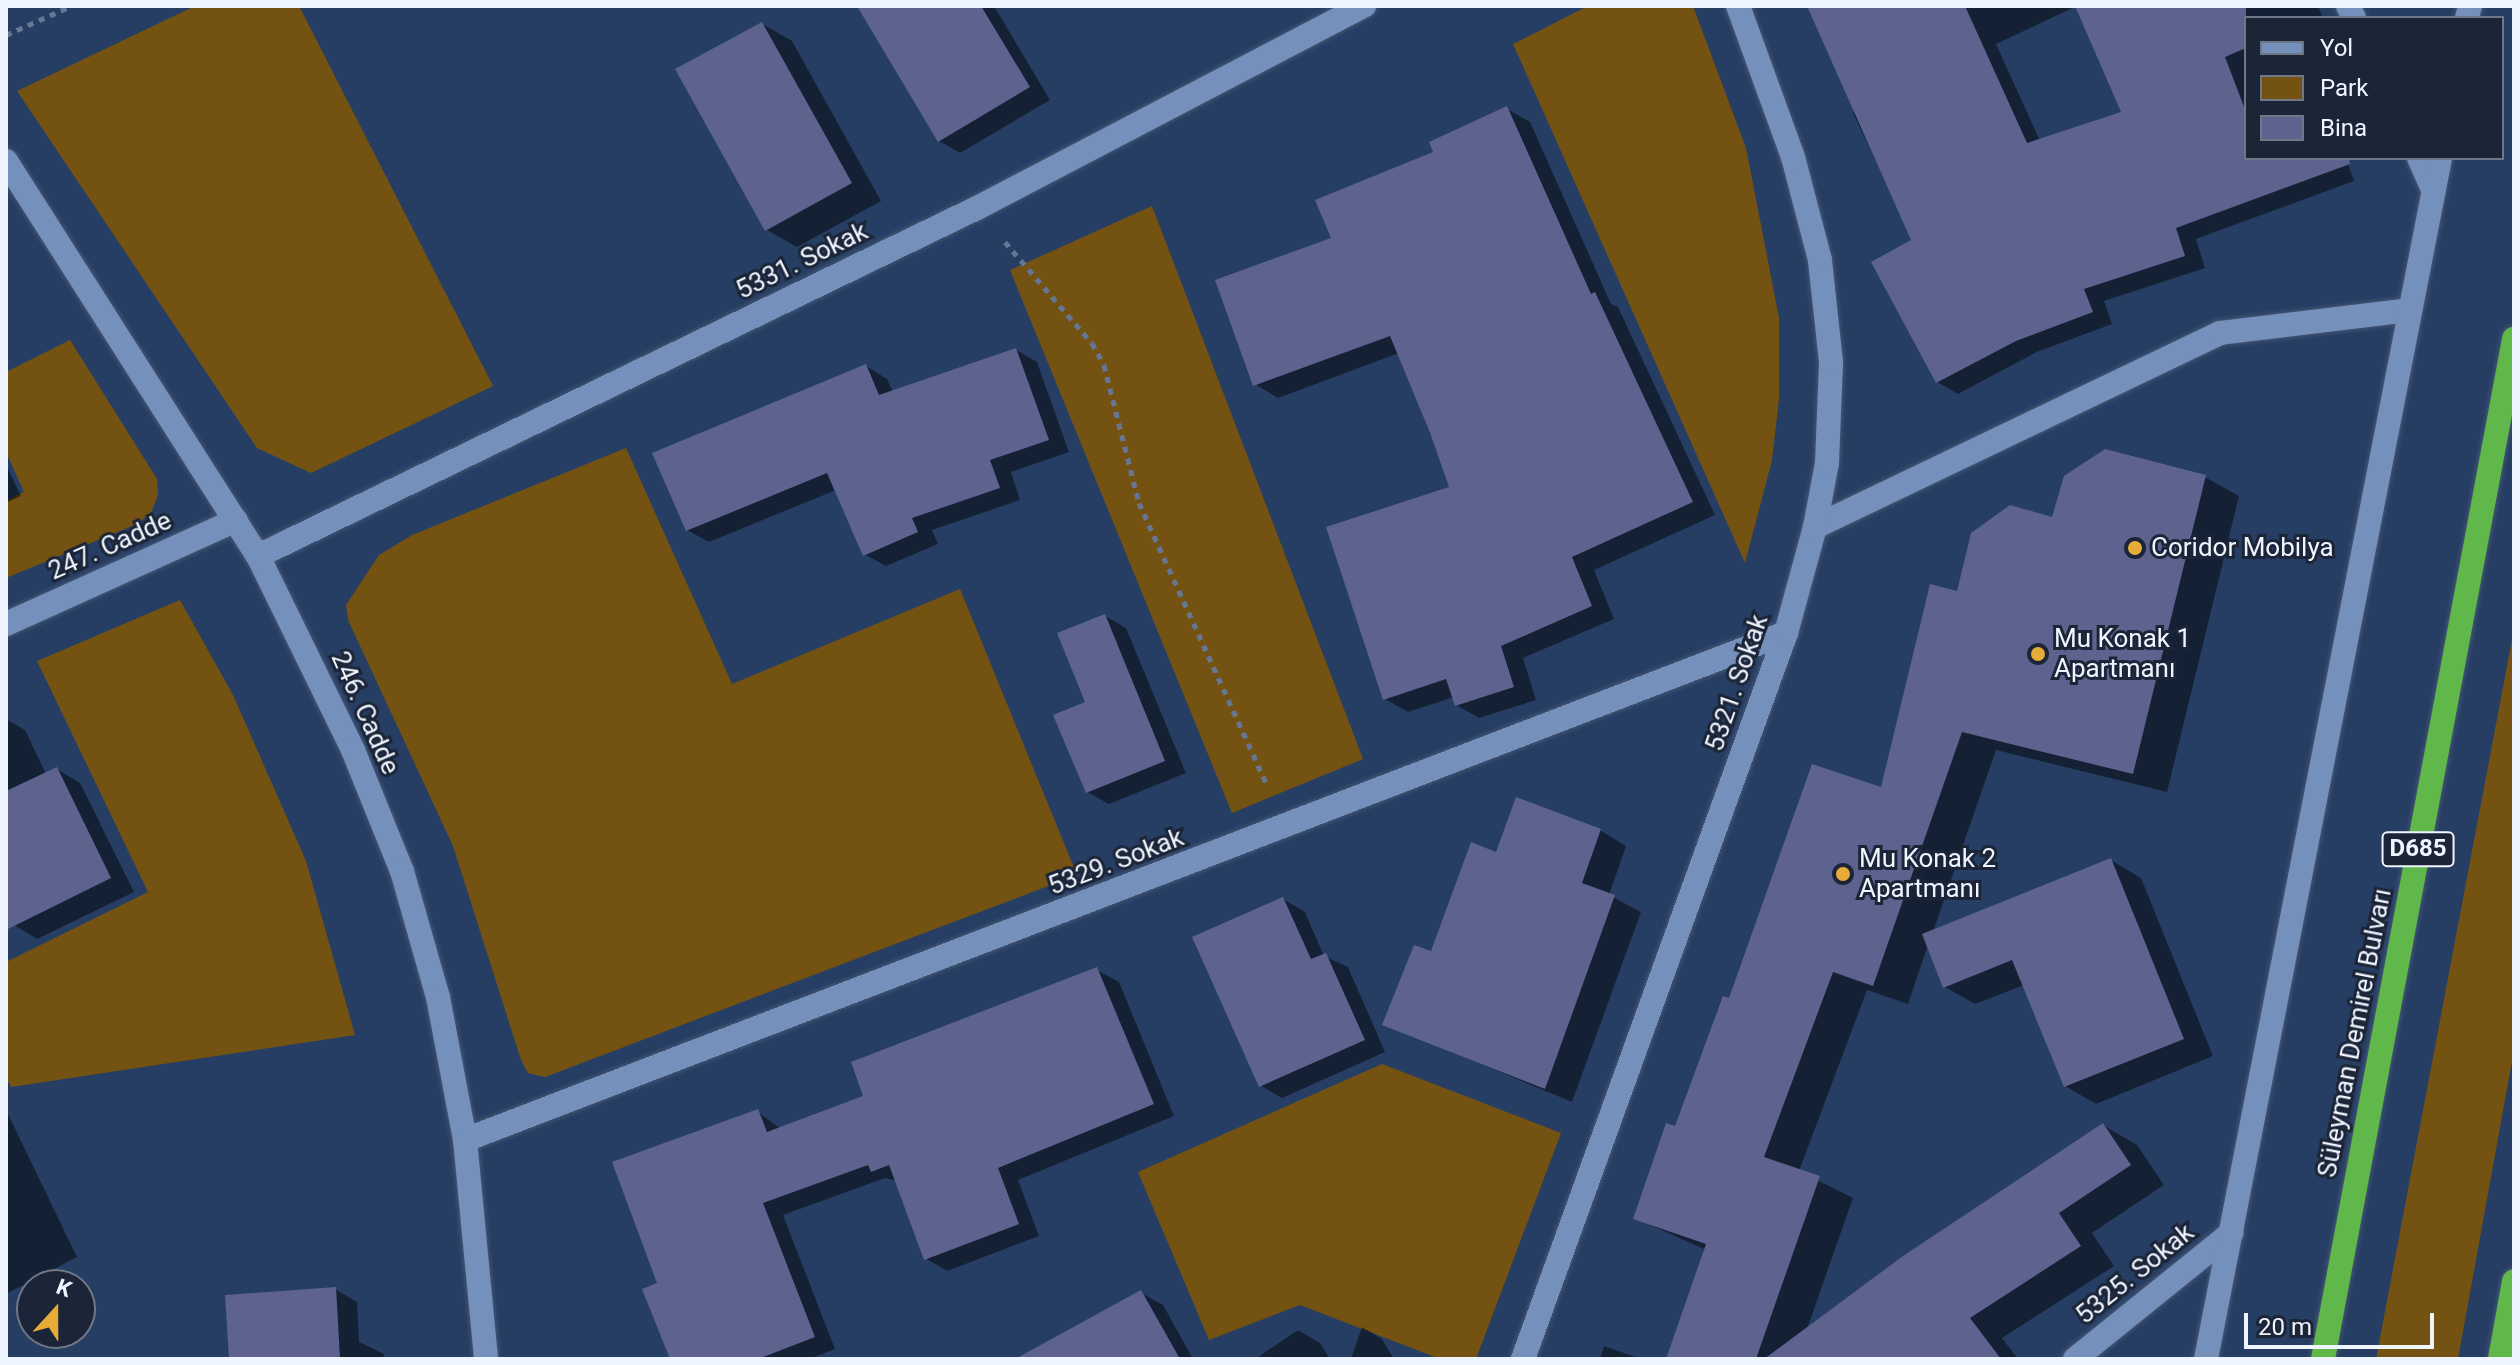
<!DOCTYPE html>
<meta charset="utf-8">
<style>
body{margin:0}
#map{position:relative;width:2520px;height:1365px;overflow:hidden;background:#273e64;font-family:Roboto,sans-serif}
div>[style]{position:absolute}
.green>*{inset:0;background:#745312}
.shadow>*{inset:0;background:#0007}
.building>*{inset:0;background:#5e628f}
.path>*{height:5px;margin-top:-2.5px;transform-origin:0;background:repeating-linear-gradient(90deg,#657794 0 6px,transparent 0 12px)}
.roads{filter:drop-shadow(0 0 2px #445673) drop-shadow(0 0 2px #445673)}
.lane>*{height:24px;margin:-12px;padding:0 12px;transform-origin:12px;border-radius:12px;background:#7590bb}
.street>*{height:24px;margin:-12px;padding:0 12px;transform-origin:12px;border-radius:12px;background:#7590bb}
.highway>*{height:24px;margin:-12px;padding:0 12px;transform-origin:12px;border-radius:12px;background:#60b74a}
.dots>*{width:22px;height:22px;translate:-50% -50%;box-sizing:border-box;border:4px solid #1b2537;border-radius:50%}
span{translate:-50% -50%;white-space:nowrap;text-align:center;line-height:1.15;-webkit-text-stroke:6px #1b2537;paint-order:stroke}
.shield-label span{padding:2px 6px;background:#1b2537;border:2px solid;border-radius:6px;-webkit-text-stroke-width:0}
.shield-label{font-size:24px;color:#eff5ff;font-weight:700}
.street-label{font-size:26px;color:#eff5ff}
.poi-label{font-size:26px;color:#eff5ff}
.left{translate:0 -50%;text-align:left}
.frame{position:absolute;inset:0;border:8px solid #eff5ff;pointer-events:none}
.legend{position:absolute;left:2244px;top:16px;width:260px;height:144px;box-sizing:border-box;background:#1b2537;border:2px solid #707887;margin:0;padding:10px 14px;list-style:none;font-size:24px;color:#eff5ff}
.legend li{display:flex;align-items:center;gap:16px;height:40px}
.legend b{width:40px;border:2px solid #707887}
.north{position:absolute;left:16px;top:1269px;width:80px;height:80px;box-sizing:border-box;background:#1b2537;border:2px solid #707887;border-radius:50%;rotate:21deg;font-size:22px;font-weight:700;line-height:32px;text-align:center;color:#eff5ff}
.north::after{content:'';display:block;margin:auto;width:28px;height:36px;background:#e7ac37;clip-path:polygon(50% 0,100% 100%,50% 72%,0 100%)}
.scale{position:absolute;left:2244px;top:1313px;width:190px;height:36px;box-sizing:border-box;border:4px solid #eff5ff;border-top:0;padding-left:10px;font-size:24px;line-height:28px;white-space:nowrap;color:#eff5ff;-webkit-text-stroke:6px #1b2537;paint-order:stroke}
</style>
<div id="map">
<div class="green">
<i style="clip-path:polygon(195px 6px,299px 6px,493px 386px,311px 473px,257px 448px,17px 91px)"></i>
<i style="clip-path:polygon(1588px 6px,1693px 6px,1746px 148px,1779px 318px,1779px 399px,1772px 460px,1745px 563px,1513px 44px)"></i>
<i style="clip-path:polygon(1152px 206px,1363px 759px,1232px 813px,1010px 270px)"></i>
<i style="clip-path:polygon(70px 340px,157px 479px,158px 495px,151px 513px,137px 524px,6px 578px,6px 501px,24px 492px,6px 452px,6px 372px)"></i>
<i style="clip-path:polygon(626px 448px,732px 684px,960px 589px,1077px 875px,545px 1077px,528px 1073px,521px 1060px,453px 846px,348px 620px,346px 605px,379px 555px,412px 535px)"></i>
<i style="clip-path:polygon(180px 600px,233px 695px,306px 861px,355px 1035px,11px 1087px,6px 1077px,6px 962px,148px 892px,37px 661px)"></i>
<i style="clip-path:polygon(2514px 629px,2514px 1050px,2458px 1359px,2376px 1359px)"></i>
<i style="clip-path:polygon(1382px 1064px,1561px 1133px,1476px 1359px,1440px 1359px,1300px 1305px,1209px 1340px,1138px 1172px)"></i>
</div>
<div class="shadow">
<i style="clip-path:polygon(859px 6px,994px 6px,1050px 100px,960px 153px,939px 141px)"></i>
<i style="clip-path:polygon(evenodd,1807px 6px,2318px 6px,2323px 18px,2246px 18px,2246px 158px,2346px 158px,2354px 181px,2196px 239px,2205px 268px,2104px 301px,2112px 324px,2037px 352px,1958px 394px,1937px 382px,1914px 241px,1853px 113px,1859px 110px,1807px 6px,2077px 6px,2124px 113px,2040px 141px,1996px 44px,2077px 6px)"></i>
<i style="clip-path:polygon(762px 24px,792px 41px,881px 201px,797px 247px,767px 230px)"></i>
<i style="clip-path:polygon(1507px 109px,1530px 122px,1611px 304px,1618px 307px,1715px 515px,1594px 570px,1614px 619px,1523px 658px,1536px 700px,1479px 718px,1456px 705px,1454px 697px,1408px 712px,1385px 699px,1451px 489px,1399px 353px,1278px 398px,1255px 384px,1334px 239px,1436px 153px)"></i>
<i style="clip-path:polygon(1016px 350px,1037px 362px,1069px 452px,1011px 472px,1020px 500px,932px 530px,938px 544px,886px 566px,864px 554px,836px 490px,709px 542px,687px 530px,866px 366px,887px 379px,893px 392px)"></i>
<i style="clip-path:polygon(6px 465px,21px 496px,6px 503px)"></i>
<i style="clip-path:polygon(2205px 477px,2239px 496px,2167px 792px,1996px 750px,1933px 932px,2111px 860px,2141px 878px,2213px 1056px,2096px 1104px,2065px 1086px,2024px 985px,1975px 1004px,1945px 987px,1928px 945px,1908px 1004px,1867px 990px,1799px 1171px,1853px 1198px,1807px 1329px,2103px 1125px,2137px 1145px,2164px 1185px,2092px 1233px,2114px 1266px,2002px 1338px,2018px 1359px,1669px 1359px,1706px 1250px,1635px 1218px,1730px 1001px,1882px 790px,1959px 593px,2054px 519px)"></i>
<i style="clip-path:polygon(1105px 616px,1126px 628px,1186px 773px,1109px 804px,1087px 792px,1088px 703px)"></i>
<i style="clip-path:polygon(6px 719px,25px 730px,46px 774px,57px 769px,80px 783px,134px 892px,37px 939px,14px 925px,6px 913px)"></i>
<i style="clip-path:polygon(1600px 830px,1626px 846px,1609px 895px,1641px 912px,1572px 1102px,1385px 1024px,1498px 854px)"></i>
<i style="clip-path:polygon(1283px 899px,1305px 912px,1324px 956px,1348px 967px,1385px 1052px,1282px 1098px,1260px 1085px)"></i>
<i style="clip-path:polygon(1097px 970px,1119px 982px,1174px 1116px,1018px 1180px,1039px 1236px,947px 1271px,925px 1258px,898px 1181px,885px 1178px,783px 1215px,835px 1349px,809px 1359px,672px 1359px,659px 1284px,758px 1112px,781px 1129px,866px 1097px)"></i>
<i style="clip-path:polygon(6px 1110px,77px 1257px,6px 1294px)"></i>
<i style="clip-path:polygon(335px 1289px,357px 1302px,359px 1342px,384px 1354px,384px 1359px,231px 1359px)"></i>
<i style="clip-path:polygon(1141px 1293px,1163px 1305px,1193px 1359px,1095px 1359px)"></i>
<i style="clip-path:polygon(1362px 1327px,1382px 1339px,1394px 1359px,1351px 1359px)"></i>
<i style="clip-path:polygon(1298px 1330px,1320px 1343px,1330px 1359px,1255px 1359px)"></i>
<i style="clip-path:polygon(1604px 1346px,1641px 1359px,1600px 1359px)"></i>
</div>
<div class="building">
<i style="clip-path:polygon(857px 6px,981px 6px,1030px 87px,938px 142px)"></i>
<i style="clip-path:polygon(1807px 6px,1965px 6px,2027px 143px,2121px 112px,2075px 6px,2246px 6px,2246px 48px,2225px 57px,2246px 112px,2246px 158px,2349px 158px,2350px 164px,2176px 228px,2185px 256px,2084px 289px,2093px 312px,2016px 341px,1936px 383px,1871px 262px,1911px 240px)"></i>
<i style="clip-path:polygon(762px 22px,852px 183px,765px 231px,675px 69px)"></i>
<i style="clip-path:polygon(1507px 106px,1591px 294px,1595px 292px,1693px 502px,1572px 557px,1592px 606px,1501px 646px,1514px 687px,1455px 706px,1446px 679px,1383px 700px,1326px 527px,1449px 487px,1430px 433px,1390px 336px,1253px 386px,1215px 280px,1331px 238px,1315px 200px,1433px 152px,1429px 142px)"></i>
<i style="clip-path:polygon(1016px 348px,1049px 440px,990px 460px,1000px 488px,912px 518px,918px 532px,863px 556px,827px 473px,686px 531px,652px 453px,866px 364px,879px 395px)"></i>
<i style="clip-path:polygon(2105px 449px,2206px 475px,2133px 774px,1962px 732px,1873px 986px,1833px 972px,1764px 1157px,1820px 1176px,1756px 1359px,1666px 1359px,1706px 1244px,1633px 1219px,1666px 1123px,1675px 1126px,1723px 996px,1729px 998px,1812px 764px,1881px 787px,1930px 584px,1957px 591px,1971px 533px,2010px 505px,2052px 517px,2064px 476px)"></i>
<i style="clip-path:polygon(1105px 614px,1165px 761px,1086px 793px,1053px 715px,1085px 702px,1057px 633px)"></i>
<i style="clip-path:polygon(57px 767px,111px 878px,6px 930px,6px 791px)"></i>
<i style="clip-path:polygon(1516px 797px,1601px 829px,1582px 883px,1615px 895px,1545px 1089px,1382px 1025px,1414px 945px,1431px 951px,1471px 842px,1496px 852px)"></i>
<i style="clip-path:polygon(2111px 858px,2184px 1039px,2064px 1087px,2012px 960px,1943px 988px,1922px 934px)"></i>
<i style="clip-path:polygon(1283px 897px,1311px 959px,1326px 953px,1365px 1040px,1259px 1087px,1192px 937px)"></i>
<i style="clip-path:polygon(1097px 967px,1154px 1104px,998px 1168px,1019px 1224px,924px 1260px,889px 1165px,871px 1172px,868px 1165px,763px 1203px,815px 1337px,758px 1359px,670px 1359px,642px 1289px,657px 1283px,612px 1162px,758px 1109px,767px 1132px,863px 1096px,851px 1062px)"></i>
<i style="clip-path:polygon(2103px 1123px,2131px 1165px,2059px 1213px,2081px 1246px,1970px 1318px,2001px 1359px,1764px 1359px,1903px 1256px)"></i>
<i style="clip-path:polygon(336px 1287px,340px 1359px,229px 1359px,225px 1295px)"></i>
<i style="clip-path:polygon(1141px 1290px,1180px 1359px,1015px 1359px)"></i>
</div>
<div class="path">
<i style="left:6px;top:35px;width:71px;rotate:-24deg"></i>
<i style="left:1005px;top:242px;width:133px;rotate:49.3deg"></i>
<i style="left:1092px;top:343px;width:25px;rotate:61deg"></i>
<i style="left:1104px;top:365px;width:142px;rotate:75.8deg"></i>
<i style="left:1139px;top:503px;width:310px;rotate:65.6deg"></i>
</div>
<div class="roads">
<div class="lane">
<i style="left:2348px;top:6px;width:13px;rotate:63deg"></i>
<i style="left:2419px;top:158px;width:36px;rotate:66deg"></i>
<i style="left:1815px;top:527px;width:449px;rotate:-25.6deg"></i>
<i style="left:2220px;top:333px;width:191px;rotate:-6.9deg"></i>
</div>
<div class="street">
<i style="left:2467px;top:18px;width:12px;rotate:-76deg"></i>
<i style="left:6px;top:161px;width:469px;rotate:57.5deg"></i>
<i style="left:258px;top:556px;width:216px;rotate:63.9deg"></i>
<i style="left:353px;top:750px;width:131px;rotate:68deg"></i>
<i style="left:402px;top:871px;width:131px;rotate:74.1deg"></i>
<i style="left:438px;top:997px;width:146px;rotate:79.3deg"></i>
<i style="left:465px;top:1140px;width:220px;rotate:84.5deg"></i>
<i style="left:258px;top:556px;width:799px;rotate:-25.83deg"></i>
<i style="left:977px;top:208px;width:437px;rotate:-27.6deg"></i>
<i style="left:6px;top:624px;width:252px;rotate:-24.3deg"></i>
<i style="left:465px;top:1140px;width:1415px;rotate:-21deg"></i>
<i style="left:1523px;top:1359px;width:772px;rotate:-70.09deg"></i>
<i style="left:1786px;top:633px;width:110px;rotate:-74.7deg"></i>
<i style="left:1815px;top:527px;width:65px;rotate:-79.4deg"></i>
<i style="left:1827px;top:463px;width:101px;rotate:-87.7deg"></i>
<i style="left:1831px;top:362px;width:103px;rotate:-96.2deg"></i>
<i style="left:1820px;top:260px;width:106px;rotate:-104.7deg"></i>
<i style="left:1793px;top:157px;width:161px;rotate:-110deg"></i>
<i style="left:2075px;top:1359px;width:201px;rotate:-38.9deg"></i>
<i style="left:2206px;top:1359px;width:1224px;rotate:-78.97deg"></i>
</div>
<div class="highway">
<i style="left:2323px;top:1359px;width:1038px;rotate:-79.39deg"></i>
<i style="left:2500px;top:1359px;width:79px;rotate:-79.8deg"></i>
</div>
</div>
<div class="dots">
<i style="left:2135px;top:548px;background:#e7ac37"></i>
<i style="left:2038px;top:654px;background:#e7ac37"></i>
<i style="left:1843px;top:874px;background:#e7ac37"></i>
</div>
<div class="shield-label">
<span style="left:2418px;top:849px">D685</span>
</div>
<div class="street-label">
<span style="left:802px;top:261px;rotate:-26deg">5331. Sokak</span>
<span style="left:110px;top:546px;rotate:-24deg">247. Cadde</span>
<span style="left:1737px;top:683px;rotate:-71deg">5321. Sokak</span>
<span style="left:365px;top:713px;rotate:66deg">246. Cadde</span>
<span style="left:1116px;top:862px;rotate:-21deg">5329. Sokak</span>
<span style="left:2355px;top:1033px;rotate:-79deg">Süleyman Demirel Bulvarı</span>
<span style="left:2135px;top:1274px;rotate:-39deg">5325. Sokak</span>
</div>
<div class="poi-label">
<span class="left" style="left:2151px;top:548px">Coridor Mobilya</span>
<span class="left" style="left:2054px;top:654px">Mu Konak 1<br>Apartmanı</span>
<span class="left" style="left:1859px;top:874px">Mu Konak 2<br>Apartmanı</span>
</div>
<div class="frame"></div>
<ul class="legend">
<li><b style="height:10px;background:#7590bb"></b>Yol</li>
<li><b style="height:22px;background:#745312"></b>Park</li>
<li><b style="height:22px;background:#5e628f"></b>Bina</li>
</ul>
<div class="north">K</div>
<div class="scale">20 m</div>
</div>
